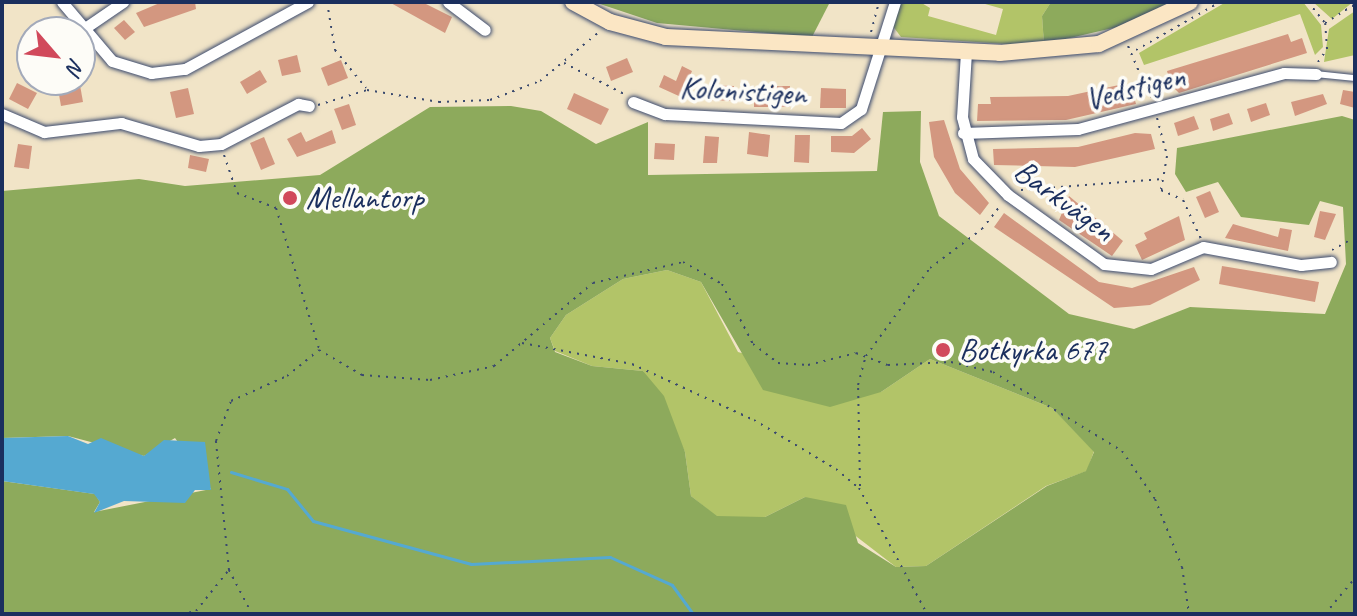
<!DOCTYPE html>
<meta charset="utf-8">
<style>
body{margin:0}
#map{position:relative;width:1357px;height:616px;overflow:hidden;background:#f1e4c7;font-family:Caveat,sans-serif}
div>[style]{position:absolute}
.green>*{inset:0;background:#b2c468}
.forest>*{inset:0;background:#8daa5c}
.water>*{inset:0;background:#55a9d1}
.stream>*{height:3px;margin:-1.5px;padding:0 1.5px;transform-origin:1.5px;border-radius:1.5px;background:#55a9d1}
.building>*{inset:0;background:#d39780}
.path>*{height:2px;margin-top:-1px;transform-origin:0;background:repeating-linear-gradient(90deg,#3b4a6e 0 2px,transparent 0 8px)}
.roads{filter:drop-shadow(0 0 2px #3b4a6e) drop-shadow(0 0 2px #3b4a6e)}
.lane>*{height:6px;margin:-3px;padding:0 3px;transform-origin:3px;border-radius:3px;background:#fff}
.street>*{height:11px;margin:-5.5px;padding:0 5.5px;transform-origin:5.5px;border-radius:5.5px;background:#fff}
.secondary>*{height:16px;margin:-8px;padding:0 8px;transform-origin:8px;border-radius:8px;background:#fbe6c4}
.dots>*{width:22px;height:22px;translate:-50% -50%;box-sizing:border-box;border:4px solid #fdfcf7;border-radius:50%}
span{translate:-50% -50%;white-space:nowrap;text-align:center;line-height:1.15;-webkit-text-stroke:7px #fdfcf7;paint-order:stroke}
.street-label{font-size:32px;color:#1b2f5e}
.poi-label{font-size:32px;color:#1b2f5e}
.left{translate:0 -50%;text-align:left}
.frame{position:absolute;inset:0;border:4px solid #1b2f5e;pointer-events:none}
.north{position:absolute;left:16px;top:16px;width:80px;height:80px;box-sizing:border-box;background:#fdfcf7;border:2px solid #a3aaba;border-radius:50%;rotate:118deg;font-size:22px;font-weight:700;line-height:32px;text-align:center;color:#1b2f5e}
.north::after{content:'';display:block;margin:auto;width:28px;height:36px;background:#d1495b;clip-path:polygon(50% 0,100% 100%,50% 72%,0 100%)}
</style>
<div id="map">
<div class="green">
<i style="clip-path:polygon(897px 2px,920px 2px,930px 8px,928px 16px,996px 35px,1003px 9px,978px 2px,1051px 2px,1042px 16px,1044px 44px,1020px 45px,901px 37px,892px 25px)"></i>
<i style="clip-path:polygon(1226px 2px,1303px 2px,1321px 25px,1323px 47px,1315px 55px,1300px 14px,1144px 65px,1139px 53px)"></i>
<i style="clip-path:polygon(1313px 2px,1353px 2px,1332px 19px)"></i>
<i style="clip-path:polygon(1355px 11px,1355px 55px,1324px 62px,1329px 29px)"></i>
<i style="clip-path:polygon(667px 270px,701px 282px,738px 352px,881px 392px,930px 359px,1052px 408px,1094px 451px,1087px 471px,1046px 486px,926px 566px,896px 567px,805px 497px,765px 517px,717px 517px,691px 496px,685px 452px,643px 371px,592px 366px,555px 351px,550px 338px,566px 315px,623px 279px)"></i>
</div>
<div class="forest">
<i style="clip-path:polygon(594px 2px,830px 2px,812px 37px,657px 23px)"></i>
<i style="clip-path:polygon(1051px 2px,1177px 2px,1139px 22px,1044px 44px,1042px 16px)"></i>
<i style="clip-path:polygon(evenodd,511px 106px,541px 111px,596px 144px,648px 122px,648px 175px,877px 171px,883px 112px,921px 111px,920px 162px,939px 216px,1069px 314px,1134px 329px,1190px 307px,1325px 314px,1346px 264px,1343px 207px,1320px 201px,1309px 225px,1241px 217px,1218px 182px,1186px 192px,1175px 174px,1177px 148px,1342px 116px,1355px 120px,1355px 614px,2px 614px,2px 481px,95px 494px,100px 502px,94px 512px,211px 489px,175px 438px,144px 456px,68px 436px,2px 438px,2px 191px,139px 179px,185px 186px,320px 175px,430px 107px,511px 106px,667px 270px,701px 282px,763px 390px,830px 407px,881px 392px,930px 359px,1052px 408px,1094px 452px,1086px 471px,1047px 486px,926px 566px,896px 567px,858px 543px,846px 505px,805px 497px,765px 517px,717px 516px,691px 496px,685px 452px,664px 396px,643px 371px,592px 366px,555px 352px,550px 338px,566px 315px,623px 279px,667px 270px)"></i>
</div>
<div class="water">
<i style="clip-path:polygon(68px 436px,88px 444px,101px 438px,144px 456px,164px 440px,205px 442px,211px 490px,195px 490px,185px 503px,124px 501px,94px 513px,100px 502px,94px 494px,2px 481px,2px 438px)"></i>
</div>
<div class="stream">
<i style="left:231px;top:472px;width:59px;rotate:16.9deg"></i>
<i style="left:287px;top:489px;width:41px;rotate:50.9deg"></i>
<i style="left:313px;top:521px;width:164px;rotate:15.2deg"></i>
<i style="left:471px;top:564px;width:139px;rotate:-2.9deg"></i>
<i style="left:610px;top:557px;width:68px;rotate:24.3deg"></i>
<i style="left:672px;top:585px;width:36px;rotate:54deg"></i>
</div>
<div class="building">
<i style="clip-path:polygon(162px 2px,195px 2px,196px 9px,144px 27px,136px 13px)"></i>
<i style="clip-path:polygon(389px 2px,422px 2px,452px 17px,445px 33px)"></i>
<i style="clip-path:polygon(124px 20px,135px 32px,125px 40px,114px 28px)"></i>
<i style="clip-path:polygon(1288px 34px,1291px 42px,1302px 38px,1307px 53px,1179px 93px,1171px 85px,1167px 71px)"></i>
<i style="clip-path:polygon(297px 55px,301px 72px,282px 76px,278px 60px)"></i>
<i style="clip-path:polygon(627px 58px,633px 72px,611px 81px,606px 67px)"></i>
<i style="clip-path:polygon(341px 60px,348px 78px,328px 86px,321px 68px)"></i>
<i style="clip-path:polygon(682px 66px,692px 71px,681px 97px,659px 87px,664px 75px,676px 81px)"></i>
<i style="clip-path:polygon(260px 70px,267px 82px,247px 94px,240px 82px)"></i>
<i style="clip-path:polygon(17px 83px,37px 93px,28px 109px,9px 99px)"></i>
<i style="clip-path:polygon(80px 85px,83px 102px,61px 106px,58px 89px)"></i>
<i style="clip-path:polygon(707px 85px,734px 86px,733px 101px,706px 100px)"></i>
<i style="clip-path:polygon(1119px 85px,1131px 86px,1136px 104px,1066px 120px,977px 121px,978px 104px,991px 104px,990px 97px,1068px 96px)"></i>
<i style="clip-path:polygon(771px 86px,790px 86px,790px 107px,754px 107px,754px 94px,771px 95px)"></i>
<i style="clip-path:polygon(188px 88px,194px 114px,176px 118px,170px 92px)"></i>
<i style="clip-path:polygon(821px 88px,846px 89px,846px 108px,820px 108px)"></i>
<i style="clip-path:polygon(1343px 90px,1355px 92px,1355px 108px,1340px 104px)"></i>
<i style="clip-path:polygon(574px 93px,609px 109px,601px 125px,567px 109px)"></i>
<i style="clip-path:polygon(1323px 94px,1327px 104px,1295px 116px,1291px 102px)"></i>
<i style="clip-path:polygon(1266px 103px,1270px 115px,1251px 122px,1247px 109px)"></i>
<i style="clip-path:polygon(349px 104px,356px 125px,342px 130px,334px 109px)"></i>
<i style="clip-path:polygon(1229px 113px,1233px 124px,1213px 131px,1210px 119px)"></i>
<i style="clip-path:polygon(1194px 116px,1199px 129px,1178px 136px,1174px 123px)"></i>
<i style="clip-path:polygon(944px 120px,960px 169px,989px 203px,980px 215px,955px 193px,934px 157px,929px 122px)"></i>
<i style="clip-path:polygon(862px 128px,871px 139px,854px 153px,831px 152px,831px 136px,852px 136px)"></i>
<i style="clip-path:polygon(332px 130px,336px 143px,297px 157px,287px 139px,301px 132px,306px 142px)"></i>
<i style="clip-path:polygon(749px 132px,770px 135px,768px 157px,747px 154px)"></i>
<i style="clip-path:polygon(1135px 133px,1151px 134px,1155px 149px,1075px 167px,994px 165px,993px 149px,1078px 147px)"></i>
<i style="clip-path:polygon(795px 135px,810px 135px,809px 163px,794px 162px)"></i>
<i style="clip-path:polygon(705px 136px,719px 137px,717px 163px,703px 163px)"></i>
<i style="clip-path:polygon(264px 137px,275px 164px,261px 170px,250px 143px)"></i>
<i style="clip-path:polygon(655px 143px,675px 144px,674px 160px,654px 159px)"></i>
<i style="clip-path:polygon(18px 144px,32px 146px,29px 169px,14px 167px)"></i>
<i style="clip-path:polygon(190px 155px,209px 159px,206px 172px,188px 168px)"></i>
<i style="clip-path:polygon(1210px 191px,1219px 212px,1205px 218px,1196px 197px)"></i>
<i style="clip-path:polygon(1069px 196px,1123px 241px,1112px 256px,1059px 220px)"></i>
<i style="clip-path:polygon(1320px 211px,1336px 214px,1325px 240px,1314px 237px)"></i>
<i style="clip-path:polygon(1004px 213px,1099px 282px,1132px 288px,1194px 267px,1200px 280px,1150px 305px,1114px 308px,994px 227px)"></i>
<i style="clip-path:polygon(1179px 216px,1185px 240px,1142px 260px,1135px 245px,1147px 239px,1144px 233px)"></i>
<i style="clip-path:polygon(1233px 224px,1278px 237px,1280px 228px,1292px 230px,1288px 251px,1225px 238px)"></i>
<i style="clip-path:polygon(1222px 266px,1319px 282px,1315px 302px,1219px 284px)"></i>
</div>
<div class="path">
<i style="left:327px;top:2px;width:49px;rotate:80.5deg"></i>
<i style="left:335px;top:50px;width:49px;rotate:50.8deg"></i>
<i style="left:1308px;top:2px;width:26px;rotate:51deg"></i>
<i style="left:871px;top:32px;width:31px;rotate:-75deg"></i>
<i style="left:1128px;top:46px;width:56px;rotate:66.7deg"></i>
<i style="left:1136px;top:50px;width:97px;rotate:-29.7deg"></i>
<i style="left:1318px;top:62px;width:16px;rotate:-55deg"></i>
<i style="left:1327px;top:49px;width:26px;rotate:-94deg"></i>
<i style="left:1325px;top:23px;width:36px;rotate:-32deg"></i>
<i style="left:564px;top:63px;width:70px;rotate:27.3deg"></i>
<i style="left:318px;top:105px;width:51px;rotate:-17deg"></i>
<i style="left:367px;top:90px;width:73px;rotate:9.5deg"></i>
<i style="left:439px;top:102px;width:51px;rotate:-2.2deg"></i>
<i style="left:490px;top:100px;width:53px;rotate:-20.8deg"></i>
<i style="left:540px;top:81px;width:77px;rotate:-39.7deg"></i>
<i style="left:1157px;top:118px;width:39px;rotate:75deg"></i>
<i style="left:1167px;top:156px;width:35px;rotate:100deg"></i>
<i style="left:1161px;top:190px;width:24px;rotate:24deg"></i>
<i style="left:1183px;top:200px;width:43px;rotate:65.2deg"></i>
<i style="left:224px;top:155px;width:40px;rotate:71.1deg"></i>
<i style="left:237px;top:193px;width:42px;rotate:21deg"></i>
<i style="left:276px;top:208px;width:147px;rotate:73deg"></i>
<i style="left:1021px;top:190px;width:142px;rotate:-4.4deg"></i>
<i style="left:1332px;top:250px;width:26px;rotate:-29deg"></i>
<i style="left:522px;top:343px;width:112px;rotate:10.8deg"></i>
<i style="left:632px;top:364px;width:134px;rotate:24.7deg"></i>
<i style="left:754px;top:420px;width:96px;rotate:30.9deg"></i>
<i style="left:836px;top:469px;width:30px;rotate:40deg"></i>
<i style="left:859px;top:488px;width:143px;rotate:61.6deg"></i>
<i style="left:860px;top:486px;width:101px;rotate:-91.1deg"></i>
<i style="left:858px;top:385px;width:30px;rotate:-75deg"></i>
<i style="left:866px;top:356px;width:109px;rotate:-54deg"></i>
<i style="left:930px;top:268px;width:65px;rotate:-36.9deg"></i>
<i style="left:982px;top:229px;width:31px;rotate:-52deg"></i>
<i style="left:181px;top:614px;width:15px;rotate:-11deg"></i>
<i style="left:196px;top:611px;width:51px;rotate:-51.3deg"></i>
<i style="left:252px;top:614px;width:50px;rotate:-117.6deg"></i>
<i style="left:229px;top:570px;width:130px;rotate:-95.8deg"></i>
<i style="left:216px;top:441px;width:43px;rotate:-69.4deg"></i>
<i style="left:231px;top:401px;width:61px;rotate:-24.1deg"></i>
<i style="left:287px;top:376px;width:41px;rotate:-39.1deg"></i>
<i style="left:319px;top:350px;width:50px;rotate:30.2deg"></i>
<i style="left:362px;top:375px;width:68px;rotate:4.2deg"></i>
<i style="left:430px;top:380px;width:66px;rotate:-12.3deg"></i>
<i style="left:494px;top:366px;width:129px;rotate:-40deg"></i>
<i style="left:593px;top:283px;width:92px;rotate:-13.1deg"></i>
<i style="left:683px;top:262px;width:45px;rotate:29.4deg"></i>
<i style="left:722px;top:284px;width:68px;rotate:62.7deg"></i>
<i style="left:753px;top:344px;width:31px;rotate:37deg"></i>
<i style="left:778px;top:363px;width:30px;rotate:4deg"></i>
<i style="left:808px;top:365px;width:49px;rotate:-14deg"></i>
<i style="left:856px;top:353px;width:34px;rotate:21deg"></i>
<i style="left:888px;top:365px;width:63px;rotate:-2.7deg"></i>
<i style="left:951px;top:362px;width:43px;rotate:13.4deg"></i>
<i style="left:993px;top:372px;width:151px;rotate:31.5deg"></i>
<i style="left:1122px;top:451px;width:58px;rotate:55.5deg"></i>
<i style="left:1155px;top:499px;width:73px;rotate:68.3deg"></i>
<i style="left:1182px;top:567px;width:48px;rotate:81.5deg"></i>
<i style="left:1325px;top:614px;width:47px;rotate:-50.2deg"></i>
</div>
<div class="roads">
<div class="lane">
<i style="left:1316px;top:74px;width:39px;rotate:6deg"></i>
</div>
<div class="street">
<i style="left:62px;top:2px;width:77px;rotate:49.7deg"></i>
<i style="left:112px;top:61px;width:41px;rotate:17.1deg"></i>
<i style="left:151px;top:73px;width:34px;rotate:-7deg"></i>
<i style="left:185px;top:69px;width:140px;rotate:-28.6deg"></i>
<i style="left:448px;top:2px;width:46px;rotate:37.1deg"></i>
<i style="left:82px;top:30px;width:50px;rotate:-34.3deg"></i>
<i style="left:966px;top:52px;width:65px;rotate:93.5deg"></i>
<i style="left:962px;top:117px;width:43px;rotate:75.3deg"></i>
<i style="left:973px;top:159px;width:50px;rotate:45.8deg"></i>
<i style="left:1008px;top:195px;width:118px;rotate:35.7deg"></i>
<i style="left:1104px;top:264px;width:47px;rotate:6.1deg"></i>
<i style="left:1151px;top:269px;width:56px;rotate:-22.9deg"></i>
<i style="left:1203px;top:247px;width:100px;rotate:10.4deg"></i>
<i style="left:1301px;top:265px;width:30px;rotate:-6deg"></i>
<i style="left:633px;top:102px;width:34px;rotate:21deg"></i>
<i style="left:665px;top:114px;width:176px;rotate:2.9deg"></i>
<i style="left:841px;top:123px;width:24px;rotate:-35deg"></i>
<i style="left:861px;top:109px;width:112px;rotate:-72.4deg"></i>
<i style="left:2px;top:114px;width:46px;rotate:23.2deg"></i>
<i style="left:44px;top:132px;width:78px;rotate:-6.7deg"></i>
<i style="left:121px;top:123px;width:81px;rotate:16.4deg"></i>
<i style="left:199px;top:146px;width:22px;rotate:-5deg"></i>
<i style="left:221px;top:144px;width:87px;rotate:-27.5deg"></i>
<i style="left:298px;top:104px;width:11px;rotate:10deg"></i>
<i style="left:963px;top:133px;width:115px;rotate:-2deg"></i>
<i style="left:1078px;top:129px;width:213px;rotate:-15.2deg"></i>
<i style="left:1284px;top:73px;width:32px;rotate:2deg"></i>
</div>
<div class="secondary">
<i style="left:573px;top:2px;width:42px;rotate:28.4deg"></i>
<i style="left:610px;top:22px;width:58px;rotate:15deg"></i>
<i style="left:666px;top:37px;width:334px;rotate:2.7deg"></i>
<i style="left:1000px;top:53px;width:99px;rotate:-5.2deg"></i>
<i style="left:1099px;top:44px;width:100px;rotate:-24.8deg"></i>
</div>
</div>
<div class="dots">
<i style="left:290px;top:198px;background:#d1495b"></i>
<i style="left:943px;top:350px;background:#d1495b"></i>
</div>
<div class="street-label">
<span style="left:1135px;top:88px;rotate:-14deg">Vedstigen</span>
<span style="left:743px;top:91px;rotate:3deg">Kolonistigen</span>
<span style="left:1064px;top:201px;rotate:36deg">Barkvägen</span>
</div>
<div class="poi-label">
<span class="left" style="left:306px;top:198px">Mellantorp</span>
<span class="left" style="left:959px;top:350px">Botkyrka 677</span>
</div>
<div class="frame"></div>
<div class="north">N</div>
</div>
